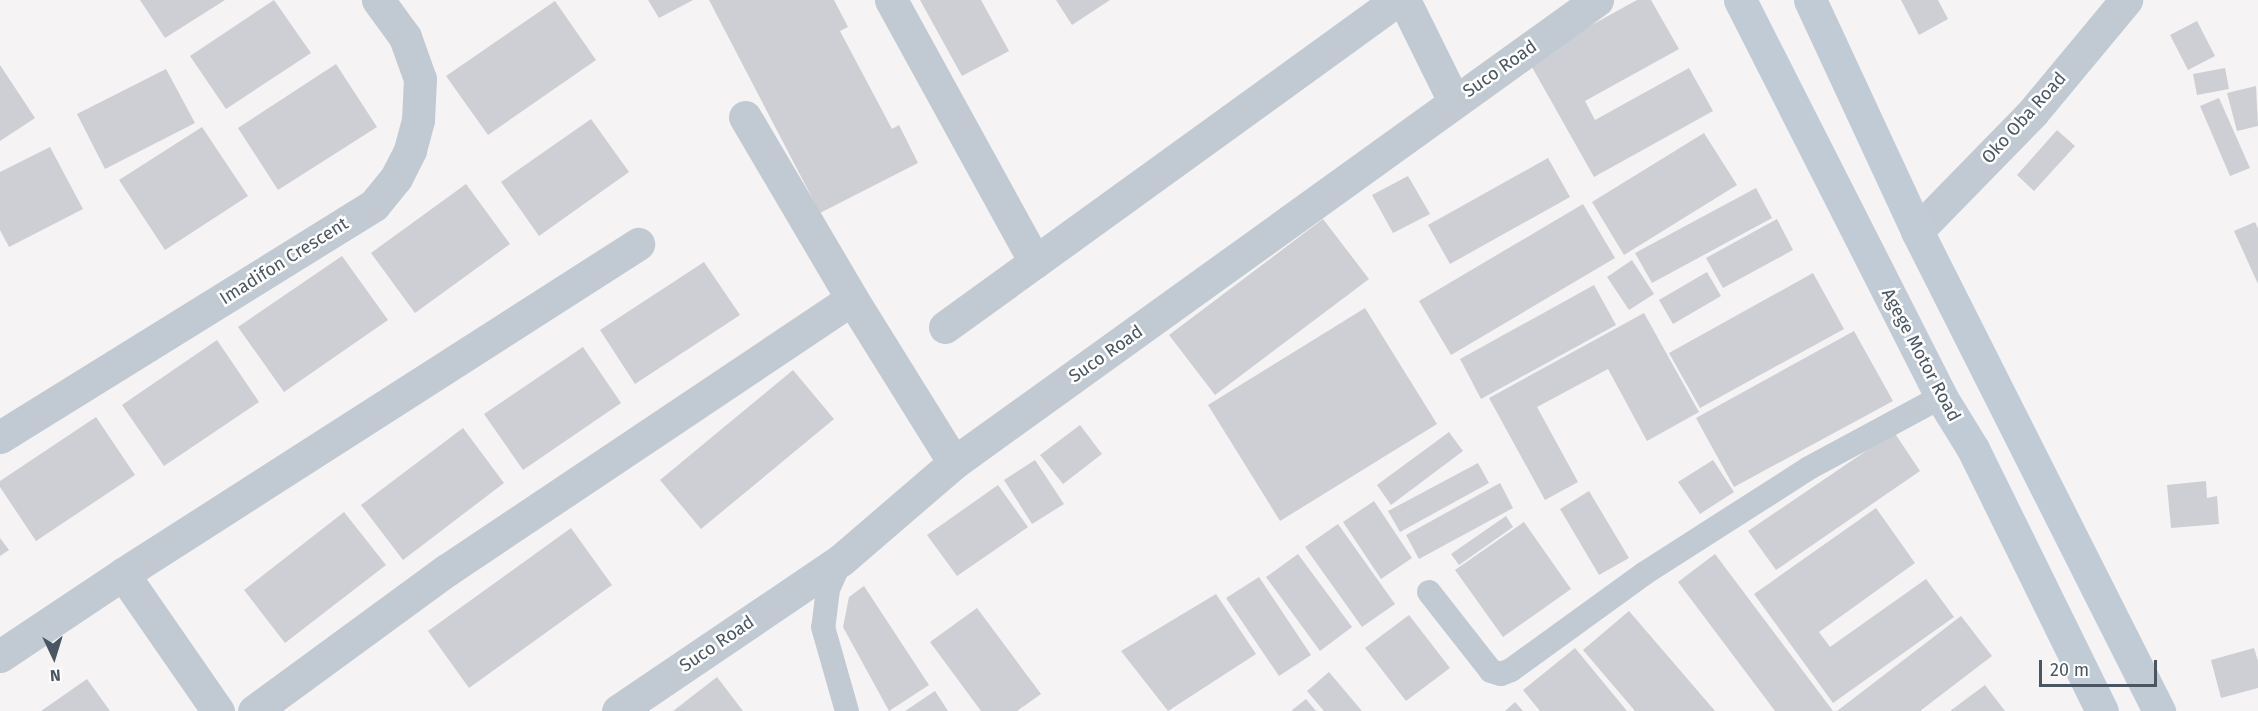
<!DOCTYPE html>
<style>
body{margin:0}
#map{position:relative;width:2258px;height:711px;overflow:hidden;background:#f5f3f3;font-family:"Fira Sans",sans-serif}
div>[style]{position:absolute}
.building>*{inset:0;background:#cdcfd5}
.service>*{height:24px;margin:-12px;padding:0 12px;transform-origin:12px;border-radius:12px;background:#c1cad2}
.minor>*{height:33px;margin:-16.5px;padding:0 16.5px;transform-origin:16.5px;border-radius:16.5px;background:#c1cad2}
.tertiary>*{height:33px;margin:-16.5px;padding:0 16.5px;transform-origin:16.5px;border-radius:16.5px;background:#c1cad2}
.secondary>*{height:33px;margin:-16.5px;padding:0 16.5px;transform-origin:16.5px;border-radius:16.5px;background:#c1cbd6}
span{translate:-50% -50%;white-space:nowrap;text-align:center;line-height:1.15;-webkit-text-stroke:5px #fff;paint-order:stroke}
.street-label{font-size:18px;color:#4a5661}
.north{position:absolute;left:24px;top:627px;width:60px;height:60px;-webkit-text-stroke:4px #fff;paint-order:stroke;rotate:176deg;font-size:16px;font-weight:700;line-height:24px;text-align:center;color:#4a5661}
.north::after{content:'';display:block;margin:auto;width:21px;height:27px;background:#4a5661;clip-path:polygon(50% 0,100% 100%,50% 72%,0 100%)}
.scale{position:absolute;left:2039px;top:660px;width:118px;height:27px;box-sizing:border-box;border:3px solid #4a5661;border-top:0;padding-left:8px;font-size:18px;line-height:21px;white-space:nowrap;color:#4a5661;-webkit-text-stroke:4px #fff;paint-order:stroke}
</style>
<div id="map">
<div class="building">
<i style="clip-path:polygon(140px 0,225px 0,165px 38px)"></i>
<i style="clip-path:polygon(274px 0,311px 53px,226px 109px,190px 56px)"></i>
<i style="clip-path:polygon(648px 0,693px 0,659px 18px)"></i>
<i style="clip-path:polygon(709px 0,834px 0,848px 27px,840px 31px,892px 129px,899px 125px,918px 163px,820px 213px)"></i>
<i style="clip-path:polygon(920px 0,981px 0,1009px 51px,962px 76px)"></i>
<i style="clip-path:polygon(1056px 0,1110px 0,1072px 25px)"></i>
<i style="clip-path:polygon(1637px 0,1651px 0,1679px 49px,1585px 101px,1595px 120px,1689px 68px,1713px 111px,1594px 177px,1528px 60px)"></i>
<i style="clip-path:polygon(1901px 0,1938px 0,1948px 19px,1919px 35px)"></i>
<i style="clip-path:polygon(555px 1px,596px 60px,488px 135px,446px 76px)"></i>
<i style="clip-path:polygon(2197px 21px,2215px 56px,2188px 70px,2170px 35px)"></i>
<i style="clip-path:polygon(336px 64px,377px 127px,278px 190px,238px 128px)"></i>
<i style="clip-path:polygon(0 65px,35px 118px,0 141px)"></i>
<i style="clip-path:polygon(2225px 68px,2229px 89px,2197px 95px,2193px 74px)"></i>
<i style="clip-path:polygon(166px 69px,195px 123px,105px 169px,77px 114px)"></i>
<i style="clip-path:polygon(2256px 86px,2258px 126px,2237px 131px,2227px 93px)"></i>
<i style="clip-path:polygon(2219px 98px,2250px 168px,2230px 176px,2200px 106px)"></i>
<i style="clip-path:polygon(591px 119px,629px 172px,539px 236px,501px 182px)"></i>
<i style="clip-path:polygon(202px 127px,248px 196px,165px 250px,119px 180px)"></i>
<i style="clip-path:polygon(2057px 130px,2075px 146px,2034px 191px,2017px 175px)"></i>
<i style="clip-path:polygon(1704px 133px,1737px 185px,1624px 255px,1592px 202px)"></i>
<i style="clip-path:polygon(50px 147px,83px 209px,9px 247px,0 230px,0 172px)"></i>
<i style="clip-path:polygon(1548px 158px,1570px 197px,1450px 264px,1428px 225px)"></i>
<i style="clip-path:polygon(1408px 176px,1430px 214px,1393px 233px,1372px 195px)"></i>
<i style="clip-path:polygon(466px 184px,510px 244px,415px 313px,371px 253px)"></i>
<i style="clip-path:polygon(1756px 188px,1772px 218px,1652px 283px,1635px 253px)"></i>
<i style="clip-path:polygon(1583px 204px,1615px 258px,1451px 355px,1419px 301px)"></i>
<i style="clip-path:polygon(1323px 219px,1369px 279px,1215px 395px,1169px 335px)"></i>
<i style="clip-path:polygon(1777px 219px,1793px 250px,1723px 288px,1706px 258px)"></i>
<i style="clip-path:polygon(2255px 222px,2258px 229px,2258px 284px,2234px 231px)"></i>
<i style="clip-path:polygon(342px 256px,388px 320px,284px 392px,238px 327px)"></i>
<i style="clip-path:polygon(1632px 260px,1654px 294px,1629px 310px,1607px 277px)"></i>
<i style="clip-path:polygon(704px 262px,740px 315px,635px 384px,600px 330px)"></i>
<i style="clip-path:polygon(1707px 272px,1721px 296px,1673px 324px,1659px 300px)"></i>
<i style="clip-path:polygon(1813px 273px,1844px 329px,1700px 408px,1669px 353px)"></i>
<i style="clip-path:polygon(1594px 285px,1616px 325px,1481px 399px,1460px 359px)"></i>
<i style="clip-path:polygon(1365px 308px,1437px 424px,1280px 521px,1208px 405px)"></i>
<i style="clip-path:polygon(1644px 313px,1699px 412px,1647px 441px,1608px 369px,1537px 407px,1578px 482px,1545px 500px,1489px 398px)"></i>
<i style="clip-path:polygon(1854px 331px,1893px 401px,1734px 487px,1696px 418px)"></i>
<i style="clip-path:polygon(217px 340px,259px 402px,164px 466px,122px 405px)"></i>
<i style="clip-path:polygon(583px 347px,621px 403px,523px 470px,484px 414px)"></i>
<i style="clip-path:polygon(793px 370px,834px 419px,701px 529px,660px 480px)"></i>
<i style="clip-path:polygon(96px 417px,135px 475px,36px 541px,0 487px,0 481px)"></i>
<i style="clip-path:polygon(1080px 425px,1102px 454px,1063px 484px,1040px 455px)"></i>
<i style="clip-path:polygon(463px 428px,504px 483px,403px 560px,361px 505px)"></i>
<i style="clip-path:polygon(1449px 432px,1463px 451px,1391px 505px,1377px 485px)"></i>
<i style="clip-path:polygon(1894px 432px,1920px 471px,1776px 570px,1748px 531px)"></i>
<i style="clip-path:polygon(1035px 460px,1064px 504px,1032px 524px,1004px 480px)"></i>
<i style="clip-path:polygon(1713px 460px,1734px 492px,1700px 514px,1678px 482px)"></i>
<i style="clip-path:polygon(1478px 463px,1489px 483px,1400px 532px,1388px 511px)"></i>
<i style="clip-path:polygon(2206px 481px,2207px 498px,2217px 496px,2219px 524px,2171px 528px,2167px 485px)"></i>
<i style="clip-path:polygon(1500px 483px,1513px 508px,1419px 559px,1406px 535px)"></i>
<i style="clip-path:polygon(998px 485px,1028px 527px,957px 576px,927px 535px)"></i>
<i style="clip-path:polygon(1589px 491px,1629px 558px,1599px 575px,1560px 509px)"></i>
<i style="clip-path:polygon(1374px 501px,1412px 558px,1381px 579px,1343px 522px)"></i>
<i style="clip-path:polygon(1876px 508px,1915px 563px,1819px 632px,1830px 647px,1926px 579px,1954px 617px,1833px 703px,1754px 594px)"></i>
<i style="clip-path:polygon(344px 512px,386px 565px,285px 643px,244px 590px)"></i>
<i style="clip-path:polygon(1506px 516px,1513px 527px,1459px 565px,1451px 554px)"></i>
<i style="clip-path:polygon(1524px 522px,1571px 589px,1503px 637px,1455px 570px)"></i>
<i style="clip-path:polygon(1338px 524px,1395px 604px,1362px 627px,1305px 547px)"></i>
<i style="clip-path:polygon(571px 528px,612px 585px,469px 688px,428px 631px)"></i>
<i style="clip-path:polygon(0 538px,9px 550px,0 556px)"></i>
<i style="clip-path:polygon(1298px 554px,1352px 627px,1320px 651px,1266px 577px)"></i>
<i style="clip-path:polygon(1715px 554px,1833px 711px,1775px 711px,1678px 582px)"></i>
<i style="clip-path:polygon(1259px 577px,1311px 655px,1279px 676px,1226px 598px)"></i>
<i style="clip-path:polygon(864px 586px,929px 685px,889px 711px,843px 627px,849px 597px)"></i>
<i style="clip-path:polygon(1216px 594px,1256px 654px,1168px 711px,1121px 651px)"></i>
<i style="clip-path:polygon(977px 608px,1041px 694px,1017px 711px,981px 711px,930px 642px)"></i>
<i style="clip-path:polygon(1629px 611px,1715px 711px,1635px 711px,1583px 650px)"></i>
<i style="clip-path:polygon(1409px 615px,1450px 668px,1406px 701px,1365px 648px)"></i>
<i style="clip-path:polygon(1961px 616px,1992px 656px,1920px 711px,1837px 711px)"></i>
<i style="clip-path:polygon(1575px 648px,1627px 711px,1540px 711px,1523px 690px)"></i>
<i style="clip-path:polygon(2254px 648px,2258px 661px,2258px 688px,2221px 698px,2211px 660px)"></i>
<i style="clip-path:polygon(1329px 672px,1362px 711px,1324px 711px,1307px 691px)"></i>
<i style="clip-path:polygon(717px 677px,743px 711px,673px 711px)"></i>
<i style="clip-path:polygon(87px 679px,110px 711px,41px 711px)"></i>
<i style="clip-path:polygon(1985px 685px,2005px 711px,1950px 711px)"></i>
<i style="clip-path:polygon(935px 691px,948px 711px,905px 711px)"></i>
<i style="clip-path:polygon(1306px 699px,1316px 711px,1291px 711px)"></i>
<i style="clip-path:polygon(1515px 702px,1523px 711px,1505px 711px)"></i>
</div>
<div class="service">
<i style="left:841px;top:560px;width:32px;rotate:114deg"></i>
<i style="left:828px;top:589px;width:38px;rotate:97deg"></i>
<i style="left:823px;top:627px;width:87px;rotate:74.1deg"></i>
<i style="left:1429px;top:592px;width:100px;rotate:51.9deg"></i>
<i style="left:1491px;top:671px;width:10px;rotate:17deg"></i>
<i style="left:1501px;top:674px;width:11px;rotate:-22deg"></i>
<i style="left:1511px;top:670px;width:165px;rotate:-35.9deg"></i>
<i style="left:1645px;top:573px;width:195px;rotate:-32.6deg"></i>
<i style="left:1809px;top:468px;width:150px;rotate:-28.3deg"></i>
</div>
<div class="minor">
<i style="left:891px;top:0;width:299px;rotate:61.2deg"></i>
<i style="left:1404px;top:0;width:113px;rotate:63.7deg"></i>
<i style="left:745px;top:117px;width:211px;rotate:59.5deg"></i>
<i style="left:852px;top:299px;width:193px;rotate:58.1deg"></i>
<i style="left:945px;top:327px;width:558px;rotate:-35.88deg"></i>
<i style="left:0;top:437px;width:440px;rotate:-31.8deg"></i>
<i style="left:374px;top:205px;width:35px;rotate:-51deg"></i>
<i style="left:396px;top:178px;width:31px;rotate:-63deg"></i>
<i style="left:410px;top:150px;width:31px;rotate:-75deg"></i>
<i style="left:418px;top:120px;width:41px;rotate:-87.2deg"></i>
<i style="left:420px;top:79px;width:45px;rotate:-109.7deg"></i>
<i style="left:405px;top:37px;width:46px;rotate:-126.1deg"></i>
<i style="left:123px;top:574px;width:167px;rotate:55.3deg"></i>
<i style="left:0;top:656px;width:148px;rotate:-33.7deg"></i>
<i style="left:123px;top:574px;width:612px;rotate:-32.65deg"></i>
<i style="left:254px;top:711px;width:239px;rotate:-36.2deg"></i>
<i style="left:447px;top:570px;width:487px;rotate:-33.8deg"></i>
<i style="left:618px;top:711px;width:269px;rotate:-34.1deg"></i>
<i style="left:841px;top:560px;width:150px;rotate:-40.7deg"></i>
<i style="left:955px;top:462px;width:791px;rotate:-35.74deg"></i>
</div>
<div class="tertiary">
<i style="left:1917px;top:231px;width:166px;rotate:-45.7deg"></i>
<i style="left:2033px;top:112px;width:146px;rotate:-50.3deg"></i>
</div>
<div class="secondary">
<i style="left:1740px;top:0;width:445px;rotate:63.1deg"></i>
<i style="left:1941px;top:397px;width:61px;rotate:58.4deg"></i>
<i style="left:1973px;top:449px;width:292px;rotate:63.8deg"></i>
<i style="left:1810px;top:0;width:255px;rotate:65.1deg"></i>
<i style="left:1917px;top:231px;width:538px;rotate:63.24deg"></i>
</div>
<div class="street-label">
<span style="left:1500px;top:69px;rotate:-35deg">Suco Road</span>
<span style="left:2024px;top:118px;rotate:-48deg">Oko Oba Road</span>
<span style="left:284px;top:261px;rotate:-32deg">Imadifon Crescent</span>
<span style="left:1106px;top:354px;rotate:-35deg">Suco Road</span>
<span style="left:1921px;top:355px;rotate:62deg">Agege Motor Road</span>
<span style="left:717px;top:644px;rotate:-34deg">Suco Road</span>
</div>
<div class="north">N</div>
<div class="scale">20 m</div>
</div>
